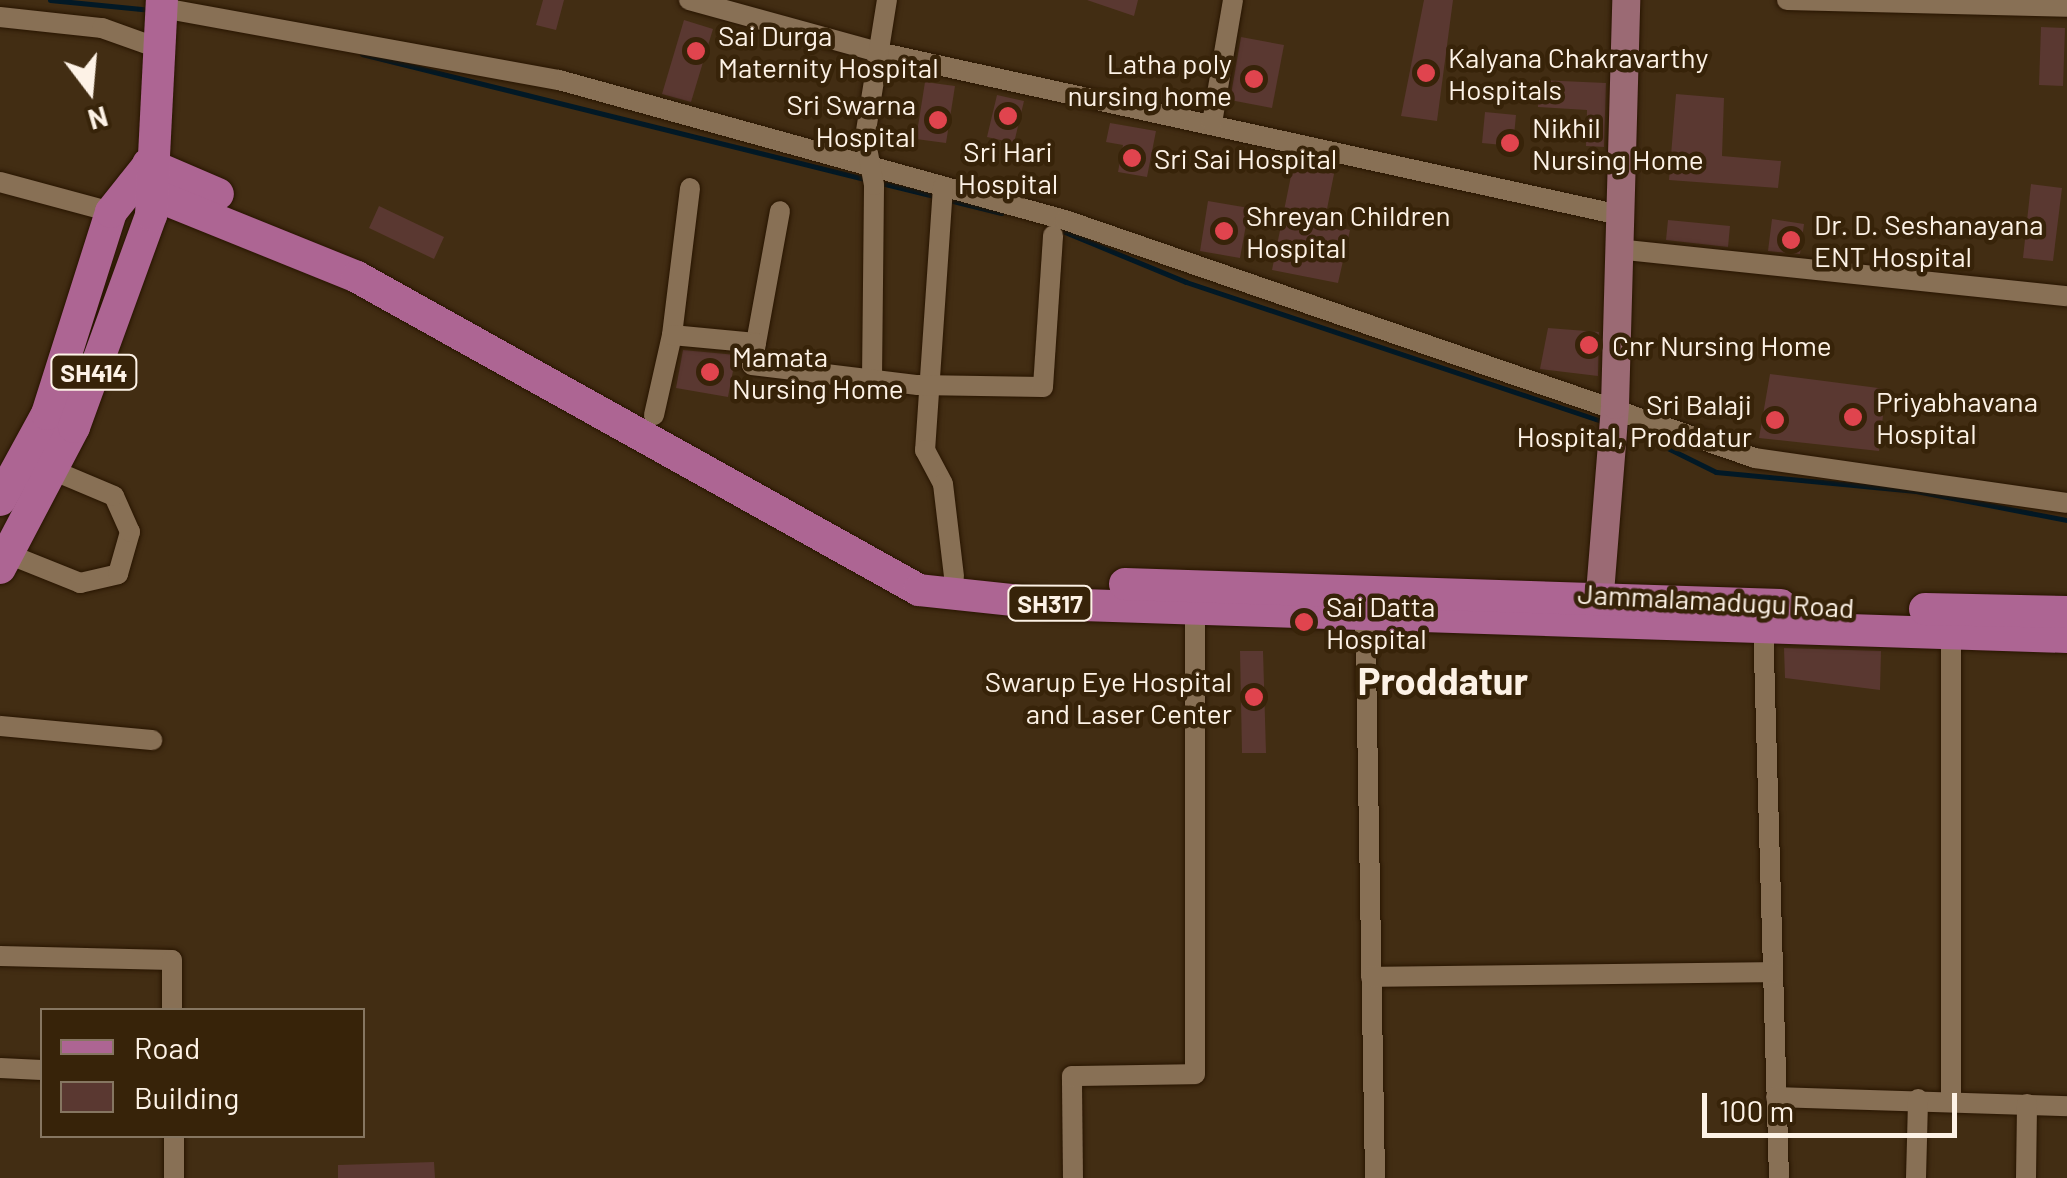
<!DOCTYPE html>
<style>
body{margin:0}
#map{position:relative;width:2067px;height:1178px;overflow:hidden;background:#422d13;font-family:Barlow,sans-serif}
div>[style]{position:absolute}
.stream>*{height:5px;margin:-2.5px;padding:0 2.5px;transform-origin:2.5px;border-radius:2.5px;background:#021926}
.building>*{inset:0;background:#5a3831}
.roads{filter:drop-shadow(0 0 2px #281500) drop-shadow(0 0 2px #281500)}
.street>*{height:20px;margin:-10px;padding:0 10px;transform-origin:10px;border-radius:10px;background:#887055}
.secondary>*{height:28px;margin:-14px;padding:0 14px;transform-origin:14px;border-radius:14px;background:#9b6a74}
.primary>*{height:32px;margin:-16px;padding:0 16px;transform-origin:16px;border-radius:16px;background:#ad6593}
.dots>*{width:28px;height:28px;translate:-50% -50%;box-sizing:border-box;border:5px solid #372309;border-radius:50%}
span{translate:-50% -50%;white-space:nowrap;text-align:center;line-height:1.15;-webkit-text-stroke:9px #372309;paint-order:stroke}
.shield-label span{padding:2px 8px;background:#372309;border:2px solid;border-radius:8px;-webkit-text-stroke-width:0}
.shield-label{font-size:25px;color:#fdf2e6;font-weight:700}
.poi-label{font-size:28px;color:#fdf2e6}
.left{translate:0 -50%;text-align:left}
.right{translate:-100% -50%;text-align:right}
.street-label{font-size:28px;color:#fdf2e6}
.district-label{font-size:38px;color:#fdf2e6;font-weight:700}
.legend{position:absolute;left:40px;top:1008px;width:325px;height:130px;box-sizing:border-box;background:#372309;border:2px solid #867661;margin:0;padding:12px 18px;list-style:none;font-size:30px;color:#fdf2e6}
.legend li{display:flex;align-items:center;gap:20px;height:50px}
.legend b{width:50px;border:2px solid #867661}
.north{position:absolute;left:40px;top:40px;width:100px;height:100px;-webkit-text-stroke:8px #372309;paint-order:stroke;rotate:164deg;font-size:28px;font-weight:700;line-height:40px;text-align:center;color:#fdf2e6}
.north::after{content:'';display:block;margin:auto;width:35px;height:45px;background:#fdf2e6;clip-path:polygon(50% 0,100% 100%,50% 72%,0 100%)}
.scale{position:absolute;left:1702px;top:1093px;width:255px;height:45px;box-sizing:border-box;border:5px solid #fdf2e6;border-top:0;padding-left:12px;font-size:30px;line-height:35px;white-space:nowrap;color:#fdf2e6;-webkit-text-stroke:8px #372309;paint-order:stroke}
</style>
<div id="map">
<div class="stream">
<i style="left:50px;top:0;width:102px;rotate:5.6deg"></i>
<i style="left:362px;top:54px;width:518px;rotate:13.96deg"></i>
<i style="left:881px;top:183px;width:59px;rotate:13.8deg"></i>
<i style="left:949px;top:200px;width:54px;rotate:14deg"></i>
<i style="left:1060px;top:230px;width:136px;rotate:22.4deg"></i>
<i style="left:1186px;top:282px;width:442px;rotate:18.5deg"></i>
<i style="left:1621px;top:425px;width:106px;rotate:26.3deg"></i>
<i style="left:1716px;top:472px;width:201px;rotate:5.4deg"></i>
<i style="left:1916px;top:491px;width:154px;rotate:10.9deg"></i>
</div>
<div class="building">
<i style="clip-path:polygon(543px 0,564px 0,556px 30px,536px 25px)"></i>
<i style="clip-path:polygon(1087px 0,1138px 0,1134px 16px)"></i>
<i style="clip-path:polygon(1424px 0,1453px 0,1437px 121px,1401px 116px)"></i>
<i style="clip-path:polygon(684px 20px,713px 29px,691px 102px,662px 94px)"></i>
<i style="clip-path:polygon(2041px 27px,2065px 28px,2063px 86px,2039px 85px)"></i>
<i style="clip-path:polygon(1241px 37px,1284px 45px,1272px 108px,1230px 100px)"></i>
<i style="clip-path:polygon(1539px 80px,1606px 83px,1604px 147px,1586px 146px,1587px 110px,1538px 107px)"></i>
<i style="clip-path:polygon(925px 82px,955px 86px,946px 143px,916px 139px)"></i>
<i style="clip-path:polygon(1676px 94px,1724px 98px,1722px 156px,1781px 161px,1778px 188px,1669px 180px)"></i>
<i style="clip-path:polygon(997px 95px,1024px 101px,1014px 143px,987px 137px)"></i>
<i style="clip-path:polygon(1485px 112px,1516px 115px,1513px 146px,1482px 143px)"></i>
<i style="clip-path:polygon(1110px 123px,1156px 131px,1147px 177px,1118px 172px,1123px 145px,1106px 142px)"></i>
<i style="clip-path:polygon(1294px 161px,1335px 169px,1324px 224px,1350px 230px,1338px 283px,1272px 270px)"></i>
<i style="clip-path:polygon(2031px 184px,2062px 188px,2053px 261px,2023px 258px)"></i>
<i style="clip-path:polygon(1208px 201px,1249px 208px,1240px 258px,1200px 251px)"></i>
<i style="clip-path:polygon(379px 206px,444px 237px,434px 259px,369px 228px)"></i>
<i style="clip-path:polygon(1772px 219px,1804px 224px,1800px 254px,1768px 251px)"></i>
<i style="clip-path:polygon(1668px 220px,1730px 226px,1728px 247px,1666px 240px)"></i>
<i style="clip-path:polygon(1548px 328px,1599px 332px,1598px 376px,1540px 369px)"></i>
<i style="clip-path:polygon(683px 350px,736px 355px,728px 397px,676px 388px)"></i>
<i style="clip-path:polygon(1770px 374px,1886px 389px,1879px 451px,1759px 438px)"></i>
<i style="clip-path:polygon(1784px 648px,1881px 651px,1880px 690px,1785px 678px)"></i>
<i style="clip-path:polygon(1240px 651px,1263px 651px,1266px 753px,1242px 753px)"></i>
<i style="clip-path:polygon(434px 1162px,435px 1178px,338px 1178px,338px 1165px)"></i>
</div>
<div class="roads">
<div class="street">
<i style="left:689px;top:0;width:196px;rotate:15.4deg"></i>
<i style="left:878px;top:52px;width:760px;rotate:12.39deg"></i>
<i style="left:1787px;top:0;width:280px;rotate:1.4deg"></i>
<i style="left:173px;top:10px;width:392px;rotate:10.3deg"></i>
<i style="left:559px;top:80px;width:525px;rotate:15.47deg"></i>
<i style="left:1065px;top:220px;width:730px;rotate:19.03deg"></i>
<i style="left:1755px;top:458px;width:315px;rotate:8.2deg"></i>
<i style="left:0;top:17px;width:103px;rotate:6.2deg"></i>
<i style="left:102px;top:28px;width:59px;rotate:19.7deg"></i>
<i style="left:1212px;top:123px;width:125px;rotate:-80.3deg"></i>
<i style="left:0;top:182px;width:115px;rotate:15.1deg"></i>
<i style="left:943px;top:187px;width:264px;rotate:93.9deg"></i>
<i style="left:925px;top:450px;width:38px;rotate:62deg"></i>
<i style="left:943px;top:484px;width:93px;rotate:83.2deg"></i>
<i style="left:1617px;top:249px;width:452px;rotate:6deg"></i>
<i style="left:672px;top:335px;width:148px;rotate:-83deg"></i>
<i style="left:756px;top:343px;width:134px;rotate:-79.7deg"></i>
<i style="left:872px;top:379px;width:194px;rotate:-89.4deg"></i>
<i style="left:874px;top:185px;width:49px;rotate:-100.6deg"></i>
<i style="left:865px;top:137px;width:139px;rotate:-80.9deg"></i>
<i style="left:654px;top:415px;width:82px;rotate:-77.3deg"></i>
<i style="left:672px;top:335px;width:84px;rotate:5.4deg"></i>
<i style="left:756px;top:343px;width:22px;rotate:100deg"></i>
<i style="left:752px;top:365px;width:167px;rotate:6.9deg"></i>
<i style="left:918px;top:385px;width:125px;rotate:0.9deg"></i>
<i style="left:1043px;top:387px;width:152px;rotate:-86.2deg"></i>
<i style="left:8px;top:554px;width:78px;rotate:21.9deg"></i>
<i style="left:80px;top:583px;width:39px;rotate:-13deg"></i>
<i style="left:118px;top:574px;width:44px;rotate:-74.1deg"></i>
<i style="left:130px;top:532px;width:39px;rotate:-114deg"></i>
<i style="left:114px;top:496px;width:67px;rotate:-157.2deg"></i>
<i style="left:1365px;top:604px;width:574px;rotate:89deg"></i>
<i style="left:1763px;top:620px;width:558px;rotate:88.36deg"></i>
<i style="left:0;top:726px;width:153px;rotate:5.3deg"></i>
<i style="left:0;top:956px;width:172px;rotate:1.3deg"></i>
<i style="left:172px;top:960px;width:50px;rotate:90deg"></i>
<i style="left:1371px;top:977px;width:401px;rotate:-0.7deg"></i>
<i style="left:0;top:1068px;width:42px;rotate:2.7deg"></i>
<i style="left:1776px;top:1097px;width:291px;rotate:1.8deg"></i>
<i style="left:1951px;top:1101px;width:478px;rotate:-90deg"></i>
<i style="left:174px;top:1136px;width:42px;rotate:90deg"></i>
<i style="left:1073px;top:1178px;width:102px;rotate:-90.6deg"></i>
<i style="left:1072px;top:1076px;width:123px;rotate:-0.9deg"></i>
<i style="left:1195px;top:1074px;width:477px;rotate:-90deg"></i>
<i style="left:1916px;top:1178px;width:79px;rotate:-88.5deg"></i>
<i style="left:2026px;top:1178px;width:74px;rotate:-89.2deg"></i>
</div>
<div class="secondary">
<i style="left:1600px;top:593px;width:189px;rotate:-85.4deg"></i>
<i style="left:1615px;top:405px;width:405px;rotate:-88.4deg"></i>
</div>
<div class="primary">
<i style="left:148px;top:164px;width:76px;rotate:23.2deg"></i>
<i style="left:132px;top:186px;width:243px;rotate:22deg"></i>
<i style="left:357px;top:277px;width:643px;rotate:29.12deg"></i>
<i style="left:919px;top:590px;width:133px;rotate:6.1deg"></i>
<i style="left:1051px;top:604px;width:1017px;rotate:1.86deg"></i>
<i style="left:0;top:500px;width:98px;rotate:-61.3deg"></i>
<i style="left:47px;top:414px;width:212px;rotate:-72.4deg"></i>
<i style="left:111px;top:212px;width:56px;rotate:-51.5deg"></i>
<i style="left:0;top:568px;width:159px;rotate:-62.3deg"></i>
<i style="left:74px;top:427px;width:226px;rotate:-70deg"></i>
<i style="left:151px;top:215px;width:215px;rotate:-87.1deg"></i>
<i style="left:1125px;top:584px;width:656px;rotate:1.83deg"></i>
<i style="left:1925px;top:609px;width:142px;rotate:1.2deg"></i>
</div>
</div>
<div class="dots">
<i style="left:696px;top:51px;background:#e0444e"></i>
<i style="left:1426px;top:73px;background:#e0444e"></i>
<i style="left:1254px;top:79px;background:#e0444e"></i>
<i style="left:1008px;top:116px;background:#e0444e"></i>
<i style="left:938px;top:120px;background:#e0444e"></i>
<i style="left:1510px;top:143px;background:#e0444e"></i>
<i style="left:1132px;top:158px;background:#e0444e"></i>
<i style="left:1224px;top:231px;background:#e0444e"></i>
<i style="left:1791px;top:240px;background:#e0444e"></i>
<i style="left:1589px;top:345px;background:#e0444e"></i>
<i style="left:710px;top:372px;background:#e0444e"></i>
<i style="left:1853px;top:417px;background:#e0444e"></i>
<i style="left:1775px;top:420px;background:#e0444e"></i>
<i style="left:1304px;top:622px;background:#e0444e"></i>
<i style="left:1254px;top:697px;background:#e0444e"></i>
</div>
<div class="shield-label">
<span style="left:94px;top:372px">SH414</span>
<span style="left:1050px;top:603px">SH317</span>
</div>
<div class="poi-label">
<span class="left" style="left:718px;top:51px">Sai Durga<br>Maternity Hospital</span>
<span class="left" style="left:1448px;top:73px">Kalyana Chakravarthy<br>Hospitals</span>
<span class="right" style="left:1232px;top:79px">Latha poly<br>nursing home</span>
<span class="right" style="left:916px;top:120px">Sri Swarna<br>Hospital</span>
<span class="left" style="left:1532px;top:143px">Nikhil<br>Nursing Home</span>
<span style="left:1008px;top:167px">Sri Hari<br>Hospital</span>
<span class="left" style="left:1154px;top:158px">Sri Sai Hospital</span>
<span class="left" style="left:1246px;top:231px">Shreyan Children<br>Hospital</span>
<span class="left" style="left:1814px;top:240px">Dr. D. Seshanayana<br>ENT Hospital</span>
<span class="left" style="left:1612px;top:345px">Cnr Nursing Home</span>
<span class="left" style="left:732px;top:372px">Mamata<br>Nursing Home</span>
<span class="left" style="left:1876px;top:417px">Priyabhavana<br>Hospital</span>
<span class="right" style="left:1752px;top:420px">Sri Balaji<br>Hospital, Proddatur</span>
<span class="left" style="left:1326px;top:622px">Sai Datta<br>Hospital</span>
<span class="right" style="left:1232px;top:697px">Swarup Eye Hospital<br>and Laser Center</span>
</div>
<div class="street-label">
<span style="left:1716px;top:600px;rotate:3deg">Jammalamadugu Road</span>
</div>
<div class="district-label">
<span style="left:1443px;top:681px">Proddatur</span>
</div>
<ul class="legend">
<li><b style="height:12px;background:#ad6593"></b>Road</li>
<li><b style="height:28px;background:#5a3831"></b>Building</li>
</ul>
<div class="north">N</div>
<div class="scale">100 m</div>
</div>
